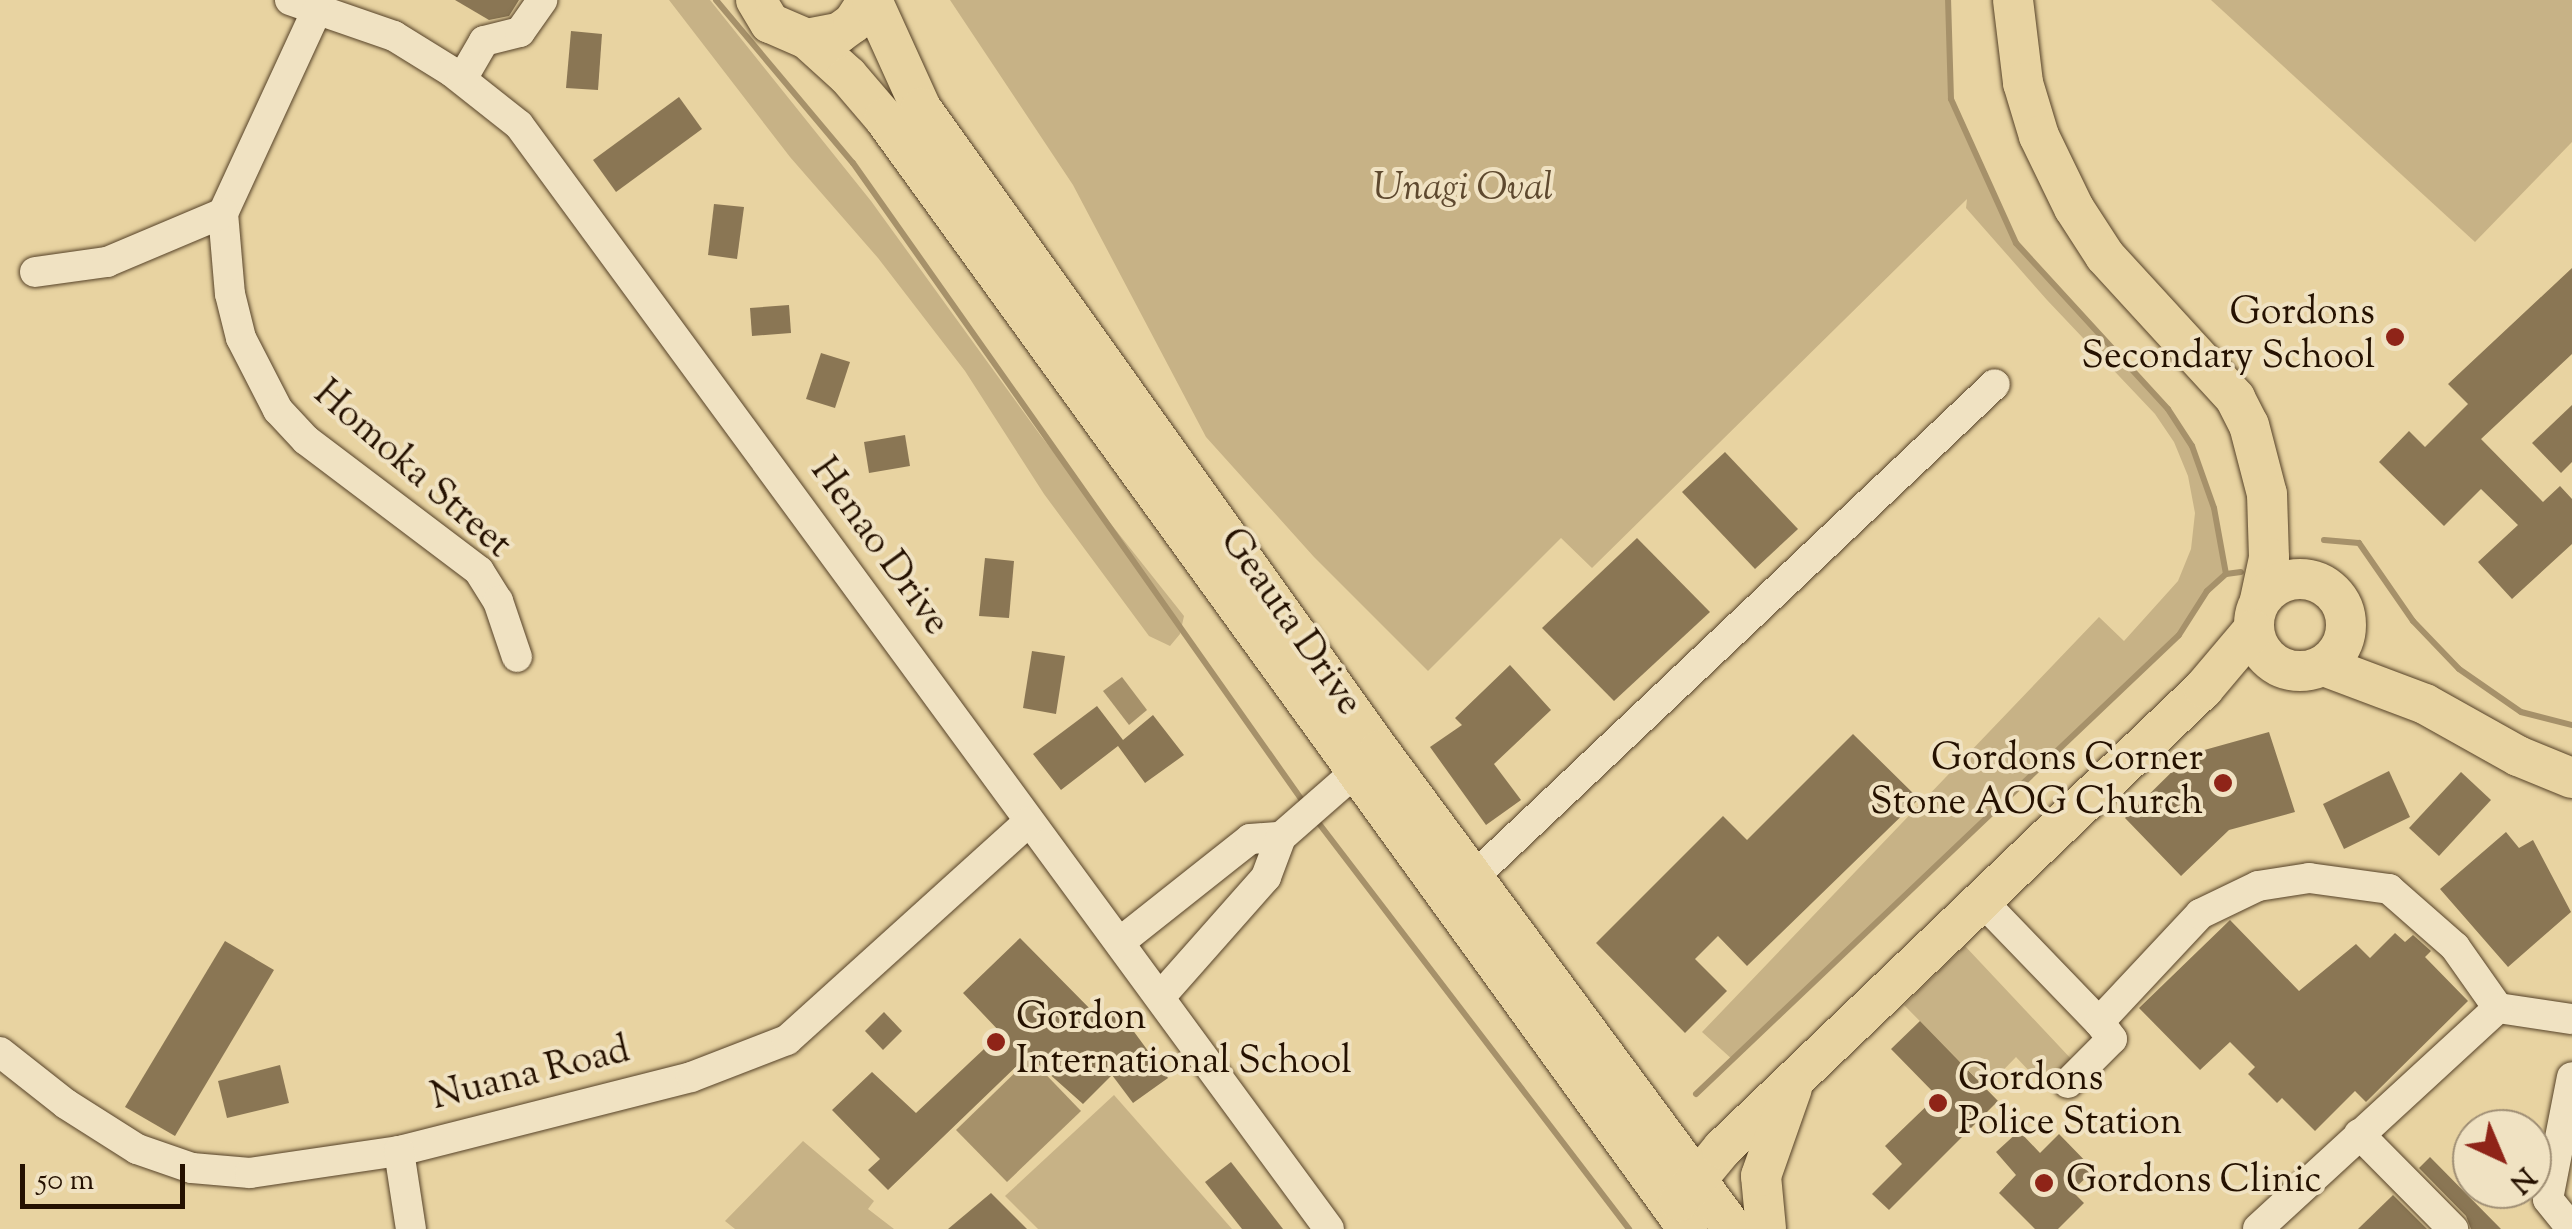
<!DOCTYPE html>
<style>
body{margin:0}
#map{position:relative;width:2572px;height:1229px;overflow:hidden;background:#e8d3a1;font-family:"Sorts Mill Goudy",serif}
div>[style]{position:absolute}
.green>*{inset:0;background:#c7b286}
.water>*{inset:0;background:#a6916a}
.stream>*{height:6px;margin:-3px;padding:0 3px;transform-origin:3px;border-radius:3px;background:#a6916a}
.building>*{inset:0;background:#8a7654}
.roads{filter:drop-shadow(0 0 2px #564228) drop-shadow(0 0 2px #564228)}
.minor>*{height:30px;margin:-15px;padding:0 15px;transform-origin:15px;border-radius:15px;background:#f0e2c2}
.major>*{height:40px;margin:-20px;padding:0 20px;transform-origin:20px;border-radius:20px;background:#e8d3a1}
.major>.ring{margin:-20px;padding:0;box-sizing:content-box;background:none;border:40px solid #e8d3a1;border-radius:50%}
.dots>*{width:28px;height:28px;translate:-50% -50%;box-sizing:border-box;border:5px solid #f0e2c2;border-radius:50%}
span{translate:-50% -50%;white-space:nowrap;text-align:center;line-height:1.15;-webkit-text-stroke:8px #f0e2c2;paint-order:stroke}
.park-label{font-size:38px;color:#5e492f;font-style:italic}
.poi-label{font-size:38px;color:#251100}
.right{translate:-100% -50%;text-align:right}
.left{translate:0 -50%;text-align:left}
.street-label{font-size:38px;color:#251100}
.north{position:absolute;left:2452px;top:1109px;width:100px;height:100px;box-sizing:border-box;background:#f0e2c2;border:2px solid #9f8e74;border-radius:50%;rotate:136deg;font-size:28px;font-weight:700;line-height:40px;text-align:center;color:#251100}
.north::after{content:'';display:block;margin:auto;width:35px;height:45px;background:#8f2418;clip-path:polygon(50% 0,100% 100%,50% 72%,0 100%)}
.scale{position:absolute;left:20px;top:1164px;width:165px;height:45px;box-sizing:border-box;border:5px solid #251100;border-top:0;padding-left:12px;font-size:30px;line-height:35px;white-space:nowrap;color:#251100;-webkit-text-stroke:8px #f0e2c2;paint-order:stroke}
</style>
<div id="map">
<div class="green">
<i style="clip-path:polygon(669px 0,710px 0,871px 201px,1041px 436px,1184px 616px,1180px 634px,1170px 646px,1149px 636px,1044px 494px,965px 371px,878px 258px,790px 157px)"></i>
<i style="clip-path:polygon(950px 0,1948px 0,1951px 99px,2016px 243px,2168px 409px,2192px 446px,2214px 508px,2226px 574px,2207px 591px,2179px 635px,1733px 1060px,1702px 1032px,2099px 617px,2124px 641px,2178px 581px,2191px 549px,2195px 513px,2188px 476px,2174px 442px,2155px 414px,2047px 300px,1966px 208px,1967px 199px,1592px 568px,1561px 538px,1428px 671px,1314px 557px,1206px 437px,1073px 185px)"></i>
<i style="clip-path:polygon(2211px 0,2572px 0,2572px 142px,2475px 242px)"></i>
<i style="clip-path:polygon(1965px 946px,2074px 1062px,2047px 1090px,2016px 1057px,1986px 1088px,1904px 1005px)"></i>
<i style="clip-path:polygon(1114px 1095px,1232px 1229px,1038px 1229px,1005px 1196px)"></i>
<i style="clip-path:polygon(803px 1141px,874px 1201px,868px 1209px,894px 1229px,735px 1229px,725px 1221px)"></i>
</div>
<div class="water">
<i style="clip-path:polygon(1122px 677px,1147px 710px,1129px 725px,1103px 691px)"></i>
<i style="clip-path:polygon(1030px 1058px,1081px 1111px,1007px 1182px,956px 1130px)"></i>
</div>
<div class="stream">
<i style="left:716px;top:0;width:213px;rotate:50deg"></i>
<i style="left:853px;top:163px;width:783px;rotate:54.83deg"></i>
<i style="left:2324px;top:540px;width:35px;rotate:5deg"></i>
<i style="left:2359px;top:543px;width:95px;rotate:55.3deg"></i>
<i style="left:2413px;top:621px;width:66px;rotate:46.2deg"></i>
<i style="left:2459px;top:669px;width:75px;rotate:34.7deg"></i>
<i style="left:2521px;top:712px;width:53px;rotate:14.3deg"></i>
<i style="left:2226px;top:574px;width:15px;rotate:-8deg"></i>
<i style="left:1314px;top:817px;width:519px;rotate:52.6deg"></i>
<i style="left:1696px;top:1094px;width:666px;rotate:-43.54deg"></i>
<i style="left:2179px;top:635px;width:52px;rotate:-57.5deg"></i>
<i style="left:2207px;top:591px;width:25px;rotate:-42deg"></i>
<i style="left:2226px;top:574px;width:67px;rotate:-100.3deg"></i>
<i style="left:2214px;top:508px;width:66px;rotate:-109.5deg"></i>
<i style="left:2192px;top:446px;width:44px;rotate:-123deg"></i>
<i style="left:2168px;top:409px;width:225px;rotate:-132.5deg"></i>
<i style="left:2016px;top:243px;width:158px;rotate:-114.3deg"></i>
<i style="left:1951px;top:99px;width:99px;rotate:-91.7deg"></i>
</div>
<div class="building">
<i style="clip-path:polygon(455px 0,519px 0,509px 16px,489px 20px)"></i>
<i style="clip-path:polygon(571px 31px,602px 34px,598px 90px,566px 88px)"></i>
<i style="clip-path:polygon(679px 97px,702px 129px,616px 192px,593px 160px)"></i>
<i style="clip-path:polygon(714px 204px,744px 207px,737px 259px,708px 255px)"></i>
<i style="clip-path:polygon(2572px 268px,2572px 354px,2481px 439px,2543px 502px,2560px 486px,2572px 499px,2572px 544px,2512px 599px,2478px 562px,2518px 525px,2481px 489px,2444px 526px,2379px 462px,2409px 431px,2425px 447px,2468px 404px,2448px 384px)"></i>
<i style="clip-path:polygon(789px 305px,791px 333px,752px 336px,750px 308px)"></i>
<i style="clip-path:polygon(821px 353px,850px 362px,835px 408px,806px 399px)"></i>
<i style="clip-path:polygon(2572px 405px,2572px 462px,2561px 473px,2532px 443px)"></i>
<i style="clip-path:polygon(905px 435px,910px 466px,869px 473px,864px 442px)"></i>
<i style="clip-path:polygon(1725px 452px,1798px 529px,1755px 569px,1682px 492px)"></i>
<i style="clip-path:polygon(1637px 538px,1710px 612px,1614px 701px,1542px 628px)"></i>
<i style="clip-path:polygon(985px 558px,1014px 561px,1009px 618px,979px 616px)"></i>
<i style="clip-path:polygon(1032px 651px,1065px 656px,1056px 714px,1023px 708px)"></i>
<i style="clip-path:polygon(1510px 665px,1551px 710px,1494px 764px,1521px 800px,1486px 825px,1430px 747px,1462px 725px,1455px 718px)"></i>
<i style="clip-path:polygon(1097px 706px,1123px 740px,1153px 715px,1184px 755px,1145px 783px,1118px 746px,1061px 790px,1033px 754px)"></i>
<i style="clip-path:polygon(2269px 732px,2295px 812px,2229px 830px,2181px 876px,2125px 818px,2190px 754px)"></i>
<i style="clip-path:polygon(1853px 734px,1919px 799px,1747px 966px,1718px 936px,1695px 959px,1727px 991px,1685px 1033px,1596px 943px,1723px 816px,1747px 840px)"></i>
<i style="clip-path:polygon(2389px 771px,2410px 817px,2344px 849px,2323px 804px)"></i>
<i style="clip-path:polygon(2461px 772px,2491px 800px,2439px 856px,2409px 828px)"></i>
<i style="clip-path:polygon(2506px 832px,2519px 848px,2533px 840px,2571px 912px,2508px 967px,2440px 889px)"></i>
<i style="clip-path:polygon(2230px 920px,2299px 991px,2356px 944px,2370px 958px,2395px 933px,2405px 942px,2413px 935px,2431px 951px,2425px 957px,2468px 1001px,2366px 1102px,2355px 1091px,2315px 1131px,2282px 1098px,2277px 1103px,2248px 1074px,2255px 1067px,2230px 1042px,2200px 1070px,2139px 1008px)"></i>
<i style="clip-path:polygon(1020px 938px,1102px 1021px,1118px 1010px,1168px 1078px,1133px 1103px,1112px 1075px,1083px 1104px,1028px 1055px,888px 1190px,868px 1170px,880px 1159px,832px 1110px,872px 1072px,916px 1113px,1001px 1033px,963px 993px)"></i>
<i style="clip-path:polygon(225px 941px,274px 970px,175px 1136px,125px 1107px)"></i>
<i style="clip-path:polygon(884px 1012px,902px 1031px,883px 1050px,865px 1031px)"></i>
<i style="clip-path:polygon(1920px 1021px,1998px 1101px,1889px 1210px,1872px 1194px,1902px 1164px,1885px 1146px,1937px 1096px,1891px 1049px)"></i>
<i style="clip-path:polygon(280px 1065px,289px 1103px,227px 1118px,218px 1081px)"></i>
<i style="clip-path:polygon(2019px 1131px,2040px 1153px,2059px 1134px,2094px 1170px,2072px 1191px,2084px 1203px,2058px 1229px,2035px 1229px,1999px 1193px,2016px 1175px,1996px 1152px)"></i>
<i style="clip-path:polygon(2430px 1157px,2501px 1229px,2471px 1229px,2466px 1216px,2419px 1168px)"></i>
<i style="clip-path:polygon(1231px 1162px,1283px 1229px,1242px 1229px,1205px 1182px)"></i>
<i style="clip-path:polygon(991px 1193px,1027px 1229px,948px 1229px)"></i>
<i style="clip-path:polygon(2393px 1195px,2427px 1229px,2358px 1229px)"></i>
</div>
<div class="roads">
<div class="minor">
<i style="left:290px;top:0;width:110px;rotate:19.1deg"></i>
<i style="left:394px;top:36px;width:68px;rotate:31.8deg"></i>
<i style="left:452px;top:72px;width:85px;rotate:38.3deg"></i>
<i style="left:519px;top:125px;width:1369px;rotate:53.73deg"></i>
<i style="left:316px;top:12px;width:221px;rotate:114.8deg"></i>
<i style="left:223px;top:213px;width:81px;rotate:85.1deg"></i>
<i style="left:230px;top:294px;width:45px;rotate:76deg"></i>
<i style="left:241px;top:338px;width:81px;rotate:62.8deg"></i>
<i style="left:278px;top:410px;width:41px;rotate:47deg"></i>
<i style="left:306px;top:440px;width:217px;rotate:37.1deg"></i>
<i style="left:479px;top:571px;width:36px;rotate:58deg"></i>
<i style="left:498px;top:601px;width:59px;rotate:71.3deg"></i>
<i style="left:462px;top:79px;width:44px;rotate:-59.9deg"></i>
<i style="left:484px;top:41px;width:37px;rotate:-14deg"></i>
<i style="left:520px;top:32px;width:39px;rotate:-55deg"></i>
<i style="left:35px;top:272px;width:73px;rotate:-7.9deg"></i>
<i style="left:107px;top:262px;width:126px;rotate:-22.9deg"></i>
<i style="left:1460px;top:890px;width:736px;rotate:-43.4deg"></i>
<i style="left:1982px;top:901px;width:168px;rotate:46deg"></i>
<i style="left:1120px;top:942px;width:166px;rotate:-38.4deg"></i>
<i style="left:1250px;top:839px;width:31px;rotate:-4deg"></i>
<i style="left:1281px;top:837px;width:97px;rotate:-41.2deg"></i>
<i style="left:1160px;top:997px;width:160px;rotate:-48.5deg"></i>
<i style="left:1266px;top:877px;width:43px;rotate:-69.4deg"></i>
<i style="left:2498px;top:1008px;width:75px;rotate:8.5deg"></i>
<i style="left:0;top:1052px;width:84px;rotate:38.2deg"></i>
<i style="left:66px;top:1104px;width:84px;rotate:32.4deg"></i>
<i style="left:137px;top:1149px;width:58px;rotate:19.1deg"></i>
<i style="left:192px;top:1168px;width:58px;rotate:4.9deg"></i>
<i style="left:250px;top:1173px;width:151px;rotate:-8.4deg"></i>
<i style="left:399px;top:1151px;width:301px;rotate:-14.2deg"></i>
<i style="left:691px;top:1077px;width:103px;rotate:-21.1deg"></i>
<i style="left:787px;top:1040px;width:325px;rotate:-42.1deg"></i>
<i style="left:2068px;top:1083px;width:62px;rotate:-45deg"></i>
<i style="left:2112px;top:1039px;width:21px;rotate:-127deg"></i>
<i style="left:2099px;top:1022px;width:148px;rotate:-46.9deg"></i>
<i style="left:2200px;top:914px;width:64px;rotate:-25.8deg"></i>
<i style="left:2258px;top:886px;width:52px;rotate:-8.9deg"></i>
<i style="left:2309px;top:878px;width:81px;rotate:7.8deg"></i>
<i style="left:2389px;top:889px;width:88px;rotate:41.3deg"></i>
<i style="left:2455px;top:947px;width:75px;rotate:54.8deg"></i>
<i style="left:2498px;top:1008px;width:326px;rotate:137.4deg"></i>
<i style="left:2359px;top:1134px;width:134px;rotate:45.3deg"></i>
<i style="left:399px;top:1151px;width:79px;rotate:81.3deg"></i>
<i style="left:2572px;top:1229px;width:38px;rotate:-129deg"></i>
<i style="left:2548px;top:1199px;width:124px;rotate:-78.9deg"></i>
</div>
<div class="major">
<i style="left:756px;top:0;width:27px;rotate:59deg"></i>
<i style="left:770px;top:23px;width:40px;rotate:23.4deg"></i>
<i style="left:807px;top:39px;width:33px;rotate:-11deg"></i>
<i style="left:839px;top:33px;width:17px;rotate:-36deg"></i>
<i style="left:853px;top:23px;width:27px;rotate:-57deg"></i>
<i style="left:872px;top:0;width:119px;rotate:65.6deg"></i>
<i style="left:921px;top:108px;width:789px;rotate:54.5deg"></i>
<i style="left:1379px;top:750px;width:596px;rotate:53.53deg"></i>
<i style="left:2013px;top:0;width:84px;rotate:83.1deg"></i>
<i style="left:2023px;top:83px;width:55px;rotate:73.2deg"></i>
<i style="left:2039px;top:136px;width:80px;rotate:64.1deg"></i>
<i style="left:2074px;top:208px;width:57px;rotate:57.1deg"></i>
<i style="left:2105px;top:256px;width:193px;rotate:47.5deg"></i>
<i style="left:2235px;top:398px;width:30px;rotate:63deg"></i>
<i style="left:2249px;top:425px;width:71px;rotate:75.4deg"></i>
<i style="left:2267px;top:494px;width:64px;rotate:88.2deg"></i>
<i style="left:2269px;top:558px;width:43px;rotate:102.1deg"></i>
<i style="left:807px;top:39px;width:55px;rotate:42.1deg"></i>
<i style="left:848px;top:76px;width:55px;rotate:49.4deg"></i>
<i style="left:884px;top:118px;width:1371px;rotate:54.11deg"></i>
<i class="ring" style="left:2254px;top:579px;width:52px;height:52px"></i>
<i style="left:2324px;top:666px;width:108px;rotate:20.6deg"></i>
<i style="left:2425px;top:704px;width:107px;rotate:29.2deg"></i>
<i style="left:2518px;top:756px;width:58px;rotate:22.2deg"></i>
<i style="left:1679px;top:1201px;width:67px;rotate:-50.4deg"></i>
<i style="left:1722px;top:1149px;width:667px;rotate:-43.72deg"></i>
<i style="left:2204px;top:688px;width:76px;rotate:-49.8deg"></i>
<i style="left:1766px;top:1229px;width:53px;rotate:-95.4deg"></i>
<i style="left:1761px;top:1176px;width:93px;rotate:-70.6deg"></i>
</div>
</div>
<div class="dots">
<i style="left:2395px;top:337px;background:#8f2418"></i>
<i style="left:2223px;top:783px;background:#8f2418"></i>
<i style="left:996px;top:1042px;background:#8f2418"></i>
<i style="left:1938px;top:1103px;background:#8f2418"></i>
<i style="left:2044px;top:1183px;background:#8f2418"></i>
</div>
<div class="park-label">
<span style="left:1463px;top:191px">Unagi Oval</span>
</div>
<div class="poi-label">
<span class="right" style="left:2375px;top:337px">Gordons<br>Secondary School</span>
<span class="right" style="left:2203px;top:783px">Gordons Corner<br>Stone AOG Church</span>
<span class="left" style="left:1016px;top:1042px">Gordon<br>International School</span>
<span class="left" style="left:1958px;top:1103px">Gordons<br>Police Station</span>
<span class="left" style="left:2066px;top:1183px">Gordons Clinic</span>
</div>
<div class="street-label">
<span style="left:411px;top:471px;rotate:41deg">Homoka Street</span>
<span style="left:878px;top:548px;rotate:54deg">Henao Drive</span>
<span style="left:1289px;top:623px;rotate:55deg">Geauta Drive</span>
<span style="left:531px;top:1076px;rotate:-14deg">Nuana Road</span>
</div>
<div class="north">N</div>
<div class="scale">50 m</div>
</div>
